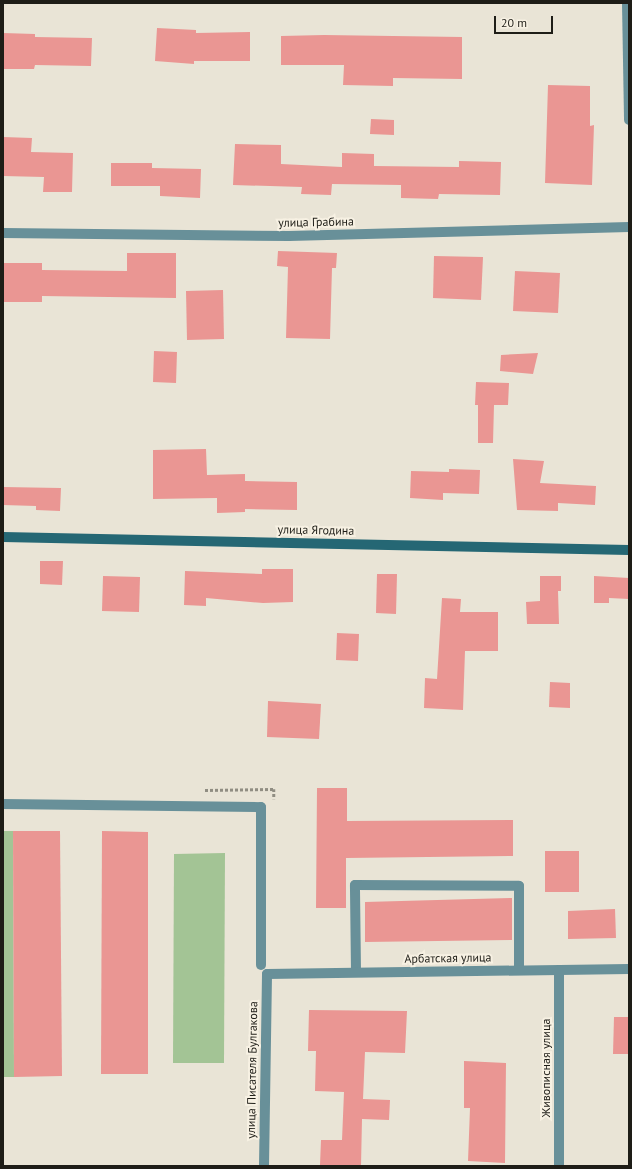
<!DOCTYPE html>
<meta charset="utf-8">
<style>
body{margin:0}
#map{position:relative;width:632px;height:1169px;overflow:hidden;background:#e9e4d6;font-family:"PT Sans",sans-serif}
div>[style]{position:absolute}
.green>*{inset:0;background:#a3c495}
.building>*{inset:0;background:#ea9693}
.path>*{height:2.5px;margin-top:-1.25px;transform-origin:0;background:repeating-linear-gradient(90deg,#908d82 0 3px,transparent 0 5px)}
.lane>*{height:10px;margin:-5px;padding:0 5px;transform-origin:5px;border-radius:5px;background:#689099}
.street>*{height:10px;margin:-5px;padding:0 5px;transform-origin:5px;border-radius:5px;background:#689099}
.secondary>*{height:10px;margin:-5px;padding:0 5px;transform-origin:5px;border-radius:5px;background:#256774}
span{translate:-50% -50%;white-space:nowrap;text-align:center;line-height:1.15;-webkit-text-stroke:4px #f7f1e3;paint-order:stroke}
.street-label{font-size:12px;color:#1e1d17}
.frame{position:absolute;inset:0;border:4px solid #1e1d17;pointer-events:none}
.scale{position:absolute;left:494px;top:16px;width:59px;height:18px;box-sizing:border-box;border:2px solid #1e1d17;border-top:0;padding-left:5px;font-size:12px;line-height:14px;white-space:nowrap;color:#1e1d17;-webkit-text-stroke:3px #f7f1e3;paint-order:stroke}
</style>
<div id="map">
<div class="green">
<i style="clip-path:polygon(3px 831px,13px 831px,14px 1077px,3px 1077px)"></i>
<i style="clip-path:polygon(225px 853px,224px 1063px,173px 1063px,174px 854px)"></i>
</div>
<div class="building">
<i style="clip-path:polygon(157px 28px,196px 30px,196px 33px,250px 32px,250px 61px,194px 61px,194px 64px,155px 61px)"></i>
<i style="clip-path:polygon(3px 33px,35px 34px,35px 37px,92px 38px,91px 66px,35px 65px,34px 69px,3px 69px)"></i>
<i style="clip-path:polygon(324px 35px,462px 37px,462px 79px,393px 78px,393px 86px,343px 85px,344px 65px,281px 65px,281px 36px)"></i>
<i style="clip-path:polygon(548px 85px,590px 86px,590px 126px,594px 125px,592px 185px,545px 183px)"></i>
<i style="clip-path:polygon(371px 119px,394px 120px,394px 135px,370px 134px)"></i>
<i style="clip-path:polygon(3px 137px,32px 138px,31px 152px,73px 153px,72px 192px,43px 192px,44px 177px,3px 176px)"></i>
<i style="clip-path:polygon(235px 144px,281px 145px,281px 164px,342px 167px,342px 153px,374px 154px,374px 166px,459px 167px,459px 161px,501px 162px,500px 195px,439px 194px,438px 199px,401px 198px,401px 185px,332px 184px,331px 195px,301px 194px,302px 187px,233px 185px)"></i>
<i style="clip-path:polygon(111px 163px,152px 163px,152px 168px,201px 169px,200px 198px,160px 196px,160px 186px,111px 186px)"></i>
<i style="clip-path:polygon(278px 251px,337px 253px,336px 268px,332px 268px,330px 339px,286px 338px,288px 267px,277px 266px)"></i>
<i style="clip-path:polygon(127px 253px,176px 253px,176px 298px,42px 296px,42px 302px,3px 302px,3px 263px,42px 263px,42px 270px,127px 271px)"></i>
<i style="clip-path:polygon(434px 256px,483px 257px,481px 300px,433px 298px)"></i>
<i style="clip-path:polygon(515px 271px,560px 273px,558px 313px,513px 311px)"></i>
<i style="clip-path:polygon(223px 290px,224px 339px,187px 340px,186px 291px)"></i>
<i style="clip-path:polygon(154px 351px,177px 352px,176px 383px,153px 382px)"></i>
<i style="clip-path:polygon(538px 353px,533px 374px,500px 371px,501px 355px)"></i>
<i style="clip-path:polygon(476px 382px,509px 383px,508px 405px,494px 405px,493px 443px,478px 443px,478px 405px,475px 405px)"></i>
<i style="clip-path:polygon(206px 449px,207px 475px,245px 474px,245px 481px,297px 482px,297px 510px,245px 509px,245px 512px,217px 513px,217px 498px,153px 499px,153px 450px)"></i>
<i style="clip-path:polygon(513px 459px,544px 461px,540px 483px,596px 486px,595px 505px,558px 503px,558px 511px,517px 510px)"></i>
<i style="clip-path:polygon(449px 469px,480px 470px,479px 494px,443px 493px,443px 500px,410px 498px,411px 471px,449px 472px)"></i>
<i style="clip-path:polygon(3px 487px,61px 488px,60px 511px,36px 510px,36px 506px,3px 505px)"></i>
<i style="clip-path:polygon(40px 561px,63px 561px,62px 585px,40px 584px)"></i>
<i style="clip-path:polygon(262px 569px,293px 569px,293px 602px,263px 603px,206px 598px,206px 606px,184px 605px,185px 571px,262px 574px)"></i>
<i style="clip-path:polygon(377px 574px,397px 574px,396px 614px,376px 613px)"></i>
<i style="clip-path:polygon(103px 576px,140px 577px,139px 612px,102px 611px)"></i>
<i style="clip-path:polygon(540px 576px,561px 576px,561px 591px,558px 591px,559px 624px,527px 624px,526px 602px,540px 601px)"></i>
<i style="clip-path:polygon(594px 576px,629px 578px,629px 599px,609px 598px,609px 603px,594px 603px)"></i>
<i style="clip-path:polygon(442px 598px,461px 599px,460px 612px,498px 612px,498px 651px,465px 651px,463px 710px,424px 708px,425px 678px,437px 679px)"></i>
<i style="clip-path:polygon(337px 633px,359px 634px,358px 661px,336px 660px)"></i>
<i style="clip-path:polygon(550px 682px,570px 683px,570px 708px,549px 707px)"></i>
<i style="clip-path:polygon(268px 701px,321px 704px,319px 739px,267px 737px)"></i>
<i style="clip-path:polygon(317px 788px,347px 788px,347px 821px,513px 820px,513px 856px,346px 858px,346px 908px,316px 908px)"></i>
<i style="clip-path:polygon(13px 831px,60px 831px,62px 1076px,14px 1077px)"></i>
<i style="clip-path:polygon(102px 831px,148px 832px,148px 1074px,101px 1074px)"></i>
<i style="clip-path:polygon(545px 851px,579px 851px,579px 892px,545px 892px)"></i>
<i style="clip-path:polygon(512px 898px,512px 940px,365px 942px,365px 902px)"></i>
<i style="clip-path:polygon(615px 909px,616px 938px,568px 939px,568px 911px)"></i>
<i style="clip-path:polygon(309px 1010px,407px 1011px,405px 1053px,365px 1052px,363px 1099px,390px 1100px,389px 1120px,362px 1119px,361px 1166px,320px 1165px,321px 1140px,342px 1140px,344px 1092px,315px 1091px,316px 1051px,308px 1051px)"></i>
<i style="clip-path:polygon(614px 1017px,629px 1017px,629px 1054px,613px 1054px)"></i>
<i style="clip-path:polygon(464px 1061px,506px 1063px,505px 1163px,468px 1161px,470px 1108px,464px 1108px)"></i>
</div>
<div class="path">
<i style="left:205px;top:790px;width:69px;rotate:-0.8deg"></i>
<i style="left:274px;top:789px;width:10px;rotate:90deg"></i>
</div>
<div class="lane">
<i style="left:3px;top:804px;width:258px;rotate:0.7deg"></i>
<i style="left:261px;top:807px;width:158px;rotate:90deg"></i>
<i style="left:356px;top:972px;width:87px;rotate:-90.7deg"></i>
<i style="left:355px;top:885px;width:164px;rotate:0.3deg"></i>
<i style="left:519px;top:886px;width:84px;rotate:90deg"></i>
</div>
<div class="street">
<i style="left:627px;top:3px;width:117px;rotate:89deg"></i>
<i style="left:3px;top:233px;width:286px;rotate:0.6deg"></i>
<i style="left:289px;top:236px;width:340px;rotate:-1.5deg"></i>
<i style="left:264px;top:1166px;width:192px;rotate:-89.1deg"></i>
<i style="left:267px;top:974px;width:362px;rotate:-0.8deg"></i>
<i style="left:559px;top:1166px;width:196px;rotate:-90deg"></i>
</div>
<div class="secondary">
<i style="left:3px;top:537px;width:626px;rotate:1.19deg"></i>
</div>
<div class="street-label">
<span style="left:316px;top:222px;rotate:-1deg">улица Грабина</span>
<span style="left:316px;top:530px;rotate:1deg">улица Ягодина</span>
<span style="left:448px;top:958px;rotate:-1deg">Арбатская улица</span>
<span style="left:546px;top:1068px;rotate:-90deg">Живописная улица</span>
<span style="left:252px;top:1070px;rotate:-89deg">улица Писателя Булгакова</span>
</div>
<div class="frame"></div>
<div class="scale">20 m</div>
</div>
